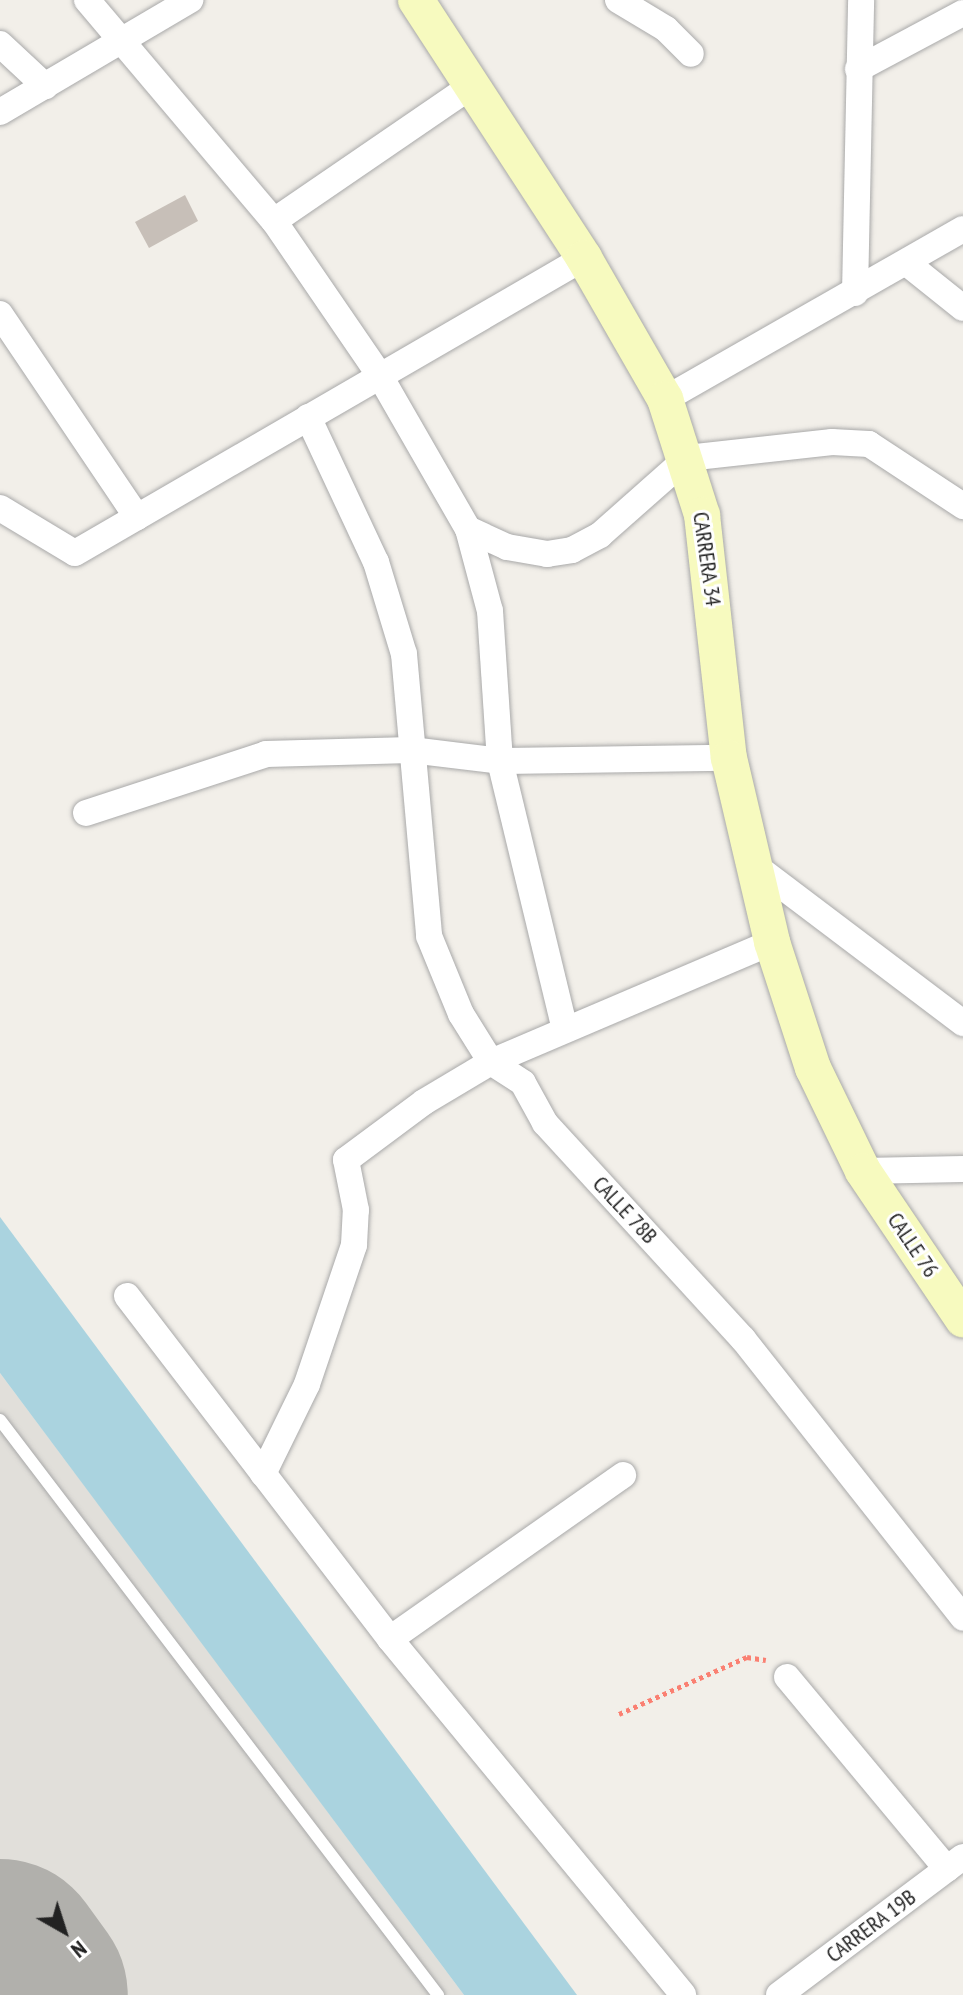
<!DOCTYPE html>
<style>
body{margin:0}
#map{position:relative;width:963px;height:1995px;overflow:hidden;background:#f2efe9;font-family:"PT Sans Narrow",sans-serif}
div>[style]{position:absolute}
.airport>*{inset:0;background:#e1dfda}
.water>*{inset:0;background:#aad3df}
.taxiway>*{height:84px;margin:-42px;padding:0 42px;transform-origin:42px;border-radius:42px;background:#b1b0ac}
.runway>*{height:212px;margin:-106px;padding:0 106px;transform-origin:106px;border-radius:106px;background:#b1b0ac}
.building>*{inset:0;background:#c7bfb8}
.path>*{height:5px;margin-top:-2.5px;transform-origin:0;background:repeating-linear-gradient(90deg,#fa8072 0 4px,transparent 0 8px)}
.roads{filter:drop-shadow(0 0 2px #a9a9a9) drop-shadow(0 0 2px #a9a9a9)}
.lane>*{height:12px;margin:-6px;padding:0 6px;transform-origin:6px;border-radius:6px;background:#fff}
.street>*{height:26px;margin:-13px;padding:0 13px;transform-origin:13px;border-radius:13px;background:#fff}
.secondary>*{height:36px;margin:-18px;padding:0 18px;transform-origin:18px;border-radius:18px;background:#f7fabf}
span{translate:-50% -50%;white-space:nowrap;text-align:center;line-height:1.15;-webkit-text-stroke:6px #fff;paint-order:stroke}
.street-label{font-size:22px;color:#222}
.north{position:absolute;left:24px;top:1891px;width:80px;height:80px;-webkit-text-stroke:6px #fff;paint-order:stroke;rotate:141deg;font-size:22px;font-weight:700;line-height:32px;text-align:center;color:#222}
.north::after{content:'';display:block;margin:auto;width:28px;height:36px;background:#222;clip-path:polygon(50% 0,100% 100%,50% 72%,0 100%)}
</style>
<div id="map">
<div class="airport">
<i style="clip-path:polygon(0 1373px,150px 1573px,464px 1995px,0 1995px)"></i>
</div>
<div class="water">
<i style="clip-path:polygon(0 1217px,577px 1995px,464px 1995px,0 1373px)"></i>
</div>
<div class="taxiway">
<i style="left:0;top:1971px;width:12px;rotate:35deg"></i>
</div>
<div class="runway">
<i style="left:0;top:1965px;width:37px;rotate:54deg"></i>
</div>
<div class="building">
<i style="clip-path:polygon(185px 195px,198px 221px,149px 248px,135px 222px)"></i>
</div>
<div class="path">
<i style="left:619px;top:1714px;width:140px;rotate:-24deg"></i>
<i style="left:747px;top:1657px;width:19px;rotate:9deg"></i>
</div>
<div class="roads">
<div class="lane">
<i style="left:0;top:1420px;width:723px;rotate:52.7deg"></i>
</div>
<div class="street">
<i style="left:87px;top:0;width:289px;rotate:49.8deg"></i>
<i style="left:274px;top:221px;width:188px;rotate:55.6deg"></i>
<i style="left:380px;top:376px;width:177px;rotate:60.1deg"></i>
<i style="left:468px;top:529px;width:85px;rotate:75deg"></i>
<i style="left:490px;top:611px;width:150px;rotate:86.2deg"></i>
<i style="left:500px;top:761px;width:276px;rotate:76.4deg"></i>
<i style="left:618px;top:0;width:56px;rotate:31.1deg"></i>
<i style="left:666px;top:29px;width:35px;rotate:45deg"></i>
<i style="left:0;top:44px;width:62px;rotate:43deg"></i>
<i style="left:858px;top:69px;width:119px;rotate:-28.1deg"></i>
<i style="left:0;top:112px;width:221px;rotate:-30.5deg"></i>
<i style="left:274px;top:221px;width:239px;rotate:-34.4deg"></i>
<i style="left:908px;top:264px;width:70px;rotate:38.7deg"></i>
<i style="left:855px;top:293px;width:293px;rotate:-88.8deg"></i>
<i style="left:0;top:314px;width:245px;rotate:56deg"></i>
<i style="left:665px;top:399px;width:343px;rotate:-29.7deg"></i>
<i style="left:308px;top:417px;width:160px;rotate:64.9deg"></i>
<i style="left:376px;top:562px;width:96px;rotate:73.1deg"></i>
<i style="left:404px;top:654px;width:283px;rotate:84.9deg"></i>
<i style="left:429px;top:936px;width:84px;rotate:67.7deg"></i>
<i style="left:461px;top:1014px;width:57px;rotate:58deg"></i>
<i style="left:491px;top:1062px;width:38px;rotate:33deg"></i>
<i style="left:523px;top:1083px;width:46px;rotate:61.2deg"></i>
<i style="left:545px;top:1123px;width:293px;rotate:47.5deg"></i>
<i style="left:743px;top:1339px;width:355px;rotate:51.7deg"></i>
<i style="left:0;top:508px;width:87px;rotate:31deg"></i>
<i style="left:75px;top:553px;width:588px;rotate:-30.1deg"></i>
<i style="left:468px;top:529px;width:43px;rotate:24.8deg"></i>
<i style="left:507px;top:547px;width:41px;rotate:9.9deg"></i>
<i style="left:547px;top:554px;width:25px;rotate:-9deg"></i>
<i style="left:572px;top:550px;width:32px;rotate:-28deg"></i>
<i style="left:600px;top:535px;width:116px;rotate:-41.5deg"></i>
<i style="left:687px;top:458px;width:146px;rotate:-6.3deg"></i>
<i style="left:832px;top:442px;width:37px;rotate:3deg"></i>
<i style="left:869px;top:444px;width:113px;rotate:33.4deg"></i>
<i style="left:86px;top:813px;width:189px;rotate:-18.1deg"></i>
<i style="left:266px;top:754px;width:145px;rotate:-1.6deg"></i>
<i style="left:411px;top:750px;width:90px;rotate:7deg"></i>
<i style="left:500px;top:761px;width:229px;rotate:-0.8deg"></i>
<i style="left:754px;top:865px;width:262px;rotate:37.1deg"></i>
<i style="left:863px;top:1171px;width:100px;rotate:-1.1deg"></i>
<i style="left:127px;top:1296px;width:432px;rotate:52.5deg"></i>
<i style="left:390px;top:1639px;width:461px;rotate:50.5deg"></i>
<i style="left:263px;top:1474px;width:100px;rotate:-63.9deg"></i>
<i style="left:307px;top:1384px;width:147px;rotate:-71.3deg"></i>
<i style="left:354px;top:1245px;width:35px;rotate:-87deg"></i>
<i style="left:356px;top:1210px;width:51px;rotate:-101.3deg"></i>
<i style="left:346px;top:1160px;width:97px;rotate:-36.6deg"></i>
<i style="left:424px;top:1102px;width:78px;rotate:-30.8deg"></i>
<i style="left:491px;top:1062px;width:306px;rotate:-23.1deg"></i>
<i style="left:390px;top:1639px;width:285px;rotate:-35.1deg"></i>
<i style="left:787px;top:1677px;width:250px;rotate:50.2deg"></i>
<i style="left:779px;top:1995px;width:230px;rotate:-36.9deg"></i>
</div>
<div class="secondary">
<i style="left:416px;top:0;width:308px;rotate:56.9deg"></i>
<i style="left:584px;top:258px;width:163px;rotate:60.1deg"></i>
<i style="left:665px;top:399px;width:122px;rotate:72.3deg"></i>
<i style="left:702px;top:515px;width:244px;rotate:83.7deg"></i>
<i style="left:729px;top:758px;width:189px;rotate:76.8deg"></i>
<i style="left:772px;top:942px;width:133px;rotate:72deg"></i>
<i style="left:813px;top:1068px;width:114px;rotate:64.1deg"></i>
<i style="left:863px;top:1171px;width:179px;rotate:56deg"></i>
</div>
</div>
<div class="street-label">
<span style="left:707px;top:559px;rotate:82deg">CARRERA 34</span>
<span style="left:625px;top:1210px;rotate:47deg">CALLE 78B</span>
<span style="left:913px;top:1245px;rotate:56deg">CALLE 76</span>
<span style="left:871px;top:1926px;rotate:-37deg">CARRERA 19B</span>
</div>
<div class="north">N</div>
</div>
